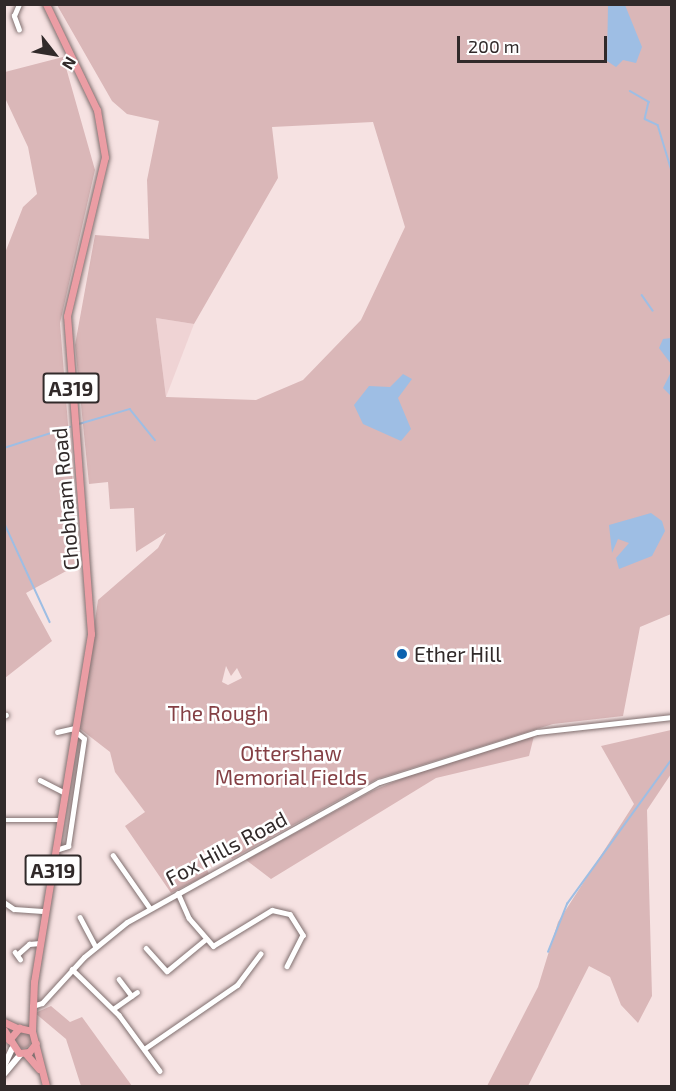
<!DOCTYPE html>
<style>
body{margin:0}
#map{position:relative;width:676px;height:1091px;overflow:hidden;background:#f6e2e2;font-family:"Exo 2",sans-serif}
div>[style]{position:absolute}
.built>*{inset:0;background:#efd3d4}
.green>*{inset:0;background:#dab7b8}
.round{border-radius:50%}
.water>*{inset:0;background:#9ebee4}
.stream>*{height:1.5px;margin:-0.75px;padding:0 0.75px;transform-origin:0.75px;border-radius:0.75px;background:#9ebee4}
.roads{filter:drop-shadow(0 0 2px #806f6f) drop-shadow(0 0 2px #806f6f)}
.minor>*{height:4.5px;margin:-2.25px;padding:0 2.25px;transform-origin:2.25px;border-radius:2.25px;background:#fff}
.tertiary>*{height:5px;margin:-2.5px;padding:0 2.5px;transform-origin:2.5px;border-radius:2.5px;background:#fff}
.secondary>*{height:6px;margin:-3px;padding:0 3px;transform-origin:3px;border-radius:3px;background:#fff}
.primary>*{height:7px;margin:-3.5px;padding:0 3.5px;transform-origin:3.5px;border-radius:3.5px;background:#eb9da4}
.dots>*{width:16px;height:16px;translate:-50% -50%;box-sizing:border-box;border:3px solid #fff;border-radius:50%}
span{translate:-50% -50%;white-space:nowrap;text-align:center;line-height:1.15;-webkit-text-stroke:5px #fff;paint-order:stroke}
.shield-label span{padding:2px 4px;background:#fff;border:2px solid;border-radius:4px;-webkit-text-stroke-width:0}
.shield-label{font-size:20px;color:#312a2a;font-weight:700}
.street-label{font-size:21px;color:#312a2a}
.poi-label{font-size:21px;color:#312a2a}
.left{translate:0 -50%;text-align:left}
.park-label{font-size:21px;color:#843f44}
.frame{position:absolute;inset:0;border:6px solid #312a2a;pointer-events:none}
.north{position:absolute;left:24px;top:24px;width:60px;height:60px;-webkit-text-stroke:4px #fff;paint-order:stroke;rotate:121deg;font-size:16px;font-weight:700;line-height:24px;text-align:center;color:#312a2a}
.north::after{content:'';display:block;margin:auto;width:21px;height:27px;background:#312a2a;clip-path:polygon(50% 0,100% 100%,50% 72%,0 100%)}
.scale{position:absolute;left:457px;top:36px;width:150px;height:27px;box-sizing:border-box;border:3px solid #312a2a;border-top:0;padding-left:8px;font-size:18px;line-height:21px;white-space:nowrap;color:#312a2a;-webkit-text-stroke:4px #fff;paint-order:stroke}
</style>
<div id="map">
<div class="built">
<i style="clip-path:polygon(156px 318px,194px 324px,166px 397px)"></i>
</div>
<div class="green">
<i style="clip-path:polygon(evenodd,57px 5px,671px 5px,671px 614px,640px 627px,623px 716px,553px 724px,377px 779px,232px 859px,221px 843px,204px 852px,200px 855px,209px 874px,171px 893px,125px 826px,145px 812px,115px 772px,110px 752px,79px 728px,98px 600px,158px 548px,166px 533px,136px 552px,134px 508px,110px 509px,108px 482px,89px 484px,75px 345px,95px 235px,149px 239px,147px 180px,159px 121px,127px 114px,112px 101px,57px 5px,373px 122px,405px 227px,361px 320px,303px 380px,256px 400px,166px 397px,156px 318px,194px 324px,278px 178px,272px 127px,373px 122px,57px 5px,226px 666px,231px 676px,237px 668px,242px 678px,228px 685px,222px 682px,226px 666px)"></i>
<i style="clip-path:polygon(63px 57px,95px 170px,60px 323px,79px 564px,26px 593px,52px 641px,5px 678px,5px 253px,23px 207px,37px 194px,28px 147px,5px 98px,5px 72px)"></i>
<i style="clip-path:polygon(671px 730px,671px 774px,647px 810px,652px 996px,638px 1023px,621px 1005px,610px 977px,589px 966px,528px 1086px,487px 1086px,538px 987px,558px 922px,634px 804px,601px 746px)"></i>
<i style="clip-path:polygon(534px 736px,529px 756px,436px 778px,271px 879px,246px 860px,372px 791px,439px 763px)"></i>
<i style="clip-path:polygon(51px 1006px,70px 1022px,82px 1017px,132px 1086px,81px 1086px,66px 1039px,35px 1013px)"></i>
<i class="round" style="left:15px;top:1032px;width:16px;height:16px"></i>
</div>
<div class="water">
<i style="clip-path:polygon(608px 5px,625px 5px,642px 47px,636px 63px,623px 60px,616px 67px,607px 61px)"></i>
<i style="clip-path:polygon(671px 338px,672px 338px,671px 364px,659px 348px,663px 339px)"></i>
<i style="clip-path:polygon(671px 372px,671px 396px,663px 388px)"></i>
<i style="clip-path:polygon(403px 374px,412px 379px,398px 398px,411px 429px,401px 441px,363px 424px,354px 405px,369px 386px,390px 387px)"></i>
<i style="clip-path:polygon(651px 513px,662px 521px,665px 531px,652px 556px,619px 569px,616px 558px,629px 543px,618px 539px,612px 553px,609px 525px)"></i>
</div>
<div class="stream">
<i style="left:630px;top:91px;width:22px;rotate:30deg"></i>
<i style="left:649px;top:102px;width:17px;rotate:103deg"></i>
<i style="left:645px;top:119px;width:14px;rotate:25deg"></i>
<i style="left:658px;top:125px;width:48px;rotate:73.1deg"></i>
<i style="left:642px;top:295px;width:19px;rotate:55deg"></i>
<i style="left:79px;top:424px;width:53px;rotate:-16.4deg"></i>
<i style="left:130px;top:409px;width:40px;rotate:51deg"></i>
<i style="left:4px;top:448px;width:69px;rotate:-17.7deg"></i>
<i style="left:4px;top:522px;width:110px;rotate:65.3deg"></i>
<i style="left:548px;top:952px;width:52px;rotate:-68.4deg"></i>
<i style="left:567px;top:904px;width:179px;rotate:-54.1deg"></i>
</div>
<div class="roads">
<div class="minor">
<i style="left:19px;top:30px;width:15px;rotate:-110deg"></i>
<i style="left:14px;top:16px;width:13px;rotate:-67deg"></i>
<i style="left:4px;top:716px;width:2px;rotate:-27deg"></i>
<i style="left:57px;top:732px;width:18px;rotate:-13deg"></i>
<i style="left:40px;top:780px;width:28px;rotate:27deg"></i>
<i style="left:4px;top:820px;width:57px"></i>
<i style="left:56px;top:850px;width:13px;rotate:-18deg"></i>
<i style="left:68px;top:846px;width:108px;rotate:-81.5deg"></i>
<i style="left:84px;top:739px;width:13px;rotate:-141deg"></i>
<i style="left:113px;top:855px;width:65px;rotate:55.1deg"></i>
<i style="left:178px;top:893px;width:27px;rotate:66deg"></i>
<i style="left:189px;top:918px;width:37px;rotate:49deg"></i>
<i style="left:213px;top:946px;width:69px;rotate:-31.4deg"></i>
<i style="left:272px;top:910px;width:18px;rotate:13deg"></i>
<i style="left:290px;top:914px;width:25px;rotate:58deg"></i>
<i style="left:303px;top:935px;width:35px;rotate:117deg"></i>
<i style="left:4px;top:902px;width:12px;rotate:35deg"></i>
<i style="left:14px;top:909px;width:32px;rotate:4deg"></i>
<i style="left:80px;top:917px;width:34px;rotate:62deg"></i>
<i style="left:146px;top:948px;width:31px;rotate:48deg"></i>
<i style="left:167px;top:971px;width:50px;rotate:-39.4deg"></i>
<i style="left:15px;top:952px;width:9px;rotate:54deg"></i>
<i style="left:18px;top:954px;width:15px;rotate:-42deg"></i>
<i style="left:29px;top:944px;width:11px;rotate:-5deg"></i>
<i style="left:72px;top:969px;width:66px;rotate:44.4deg"></i>
<i style="left:119px;top:1015px;width:69px;rotate:53.8deg"></i>
<i style="left:119px;top:979px;width:21px;rotate:53deg"></i>
<i style="left:113px;top:1009px;width:29px;rotate:-35deg"></i>
<i style="left:144px;top:1049px;width:113px;rotate:-34.5deg"></i>
<i style="left:237px;top:985px;width:39px;rotate:-53deg"></i>
</div>
<div class="tertiary">
<i style="left:32px;top:1006px;width:10px;rotate:-17deg"></i>
<i style="left:42px;top:1003px;width:62px;rotate:-47.6deg"></i>
<i style="left:84px;top:957px;width:55px;rotate:-39.1deg"></i>
<i style="left:127px;top:922px;width:288px;rotate:-29.1deg"></i>
<i style="left:379px;top:782px;width:166px;rotate:-17.6deg"></i>
<i style="left:537px;top:732px;width:136px;rotate:-6.3deg"></i>
</div>
<div class="secondary">
<i style="left:4px;top:1066px;width:19px;rotate:-65deg"></i>
<i style="left:4px;top:1074px;width:26px;rotate:-50deg"></i>
</div>
<div class="primary">
<i style="left:4px;top:1022px;width:14px;rotate:25deg"></i>
<i style="left:4px;top:1030px;width:27px;rotate:57deg"></i>
<i style="left:19px;top:1053px;width:10px;rotate:-6deg"></i>
<i style="left:29px;top:1052px;width:11px;rotate:-52deg"></i>
<i style="left:32px;top:1031px;width:49px;rotate:-87.7deg"></i>
<i style="left:34px;top:982px;width:353px;rotate:-80.7deg"></i>
<i style="left:91px;top:634px;width:319px;rotate:-94.3deg"></i>
<i style="left:67px;top:316px;width:163px;rotate:-76.6deg"></i>
<i style="left:105px;top:157px;width:48px;rotate:-99.7deg"></i>
<i style="left:97px;top:110px;width:118px;rotate:-115.7deg"></i>
<i style="left:9px;top:1040px;width:16px;rotate:-50deg"></i>
<i style="left:19px;top:1028px;width:13px;rotate:13deg"></i>
<i style="left:32px;top:1031px;width:57px;rotate:75.7deg"></i>
<i style="left:26px;top:1054px;width:20px;rotate:49deg"></i>
</div>
</div>
<div class="dots">
<i style="left:402px;top:654px;background:#0c62af"></i>
</div>
<div class="shield-label">
<span style="left:71px;top:388px">A319</span>
<span style="left:53px;top:870px">A319</span>
</div>
<div class="street-label">
<span style="left:65px;top:499px;rotate:-95deg">Chobham Road</span>
<span style="left:226px;top:848px;rotate:-28deg">Fox Hills Road</span>
</div>
<div class="poi-label">
<span class="left" style="left:414px;top:654px">Ether Hill</span>
</div>
<div class="park-label">
<span style="left:218px;top:713px">The Rough</span>
<span style="left:291px;top:765px">Ottershaw<br>Memorial Fields</span>
</div>
<div class="frame"></div>
<div class="north">N</div>
<div class="scale">200 m</div>
</div>
